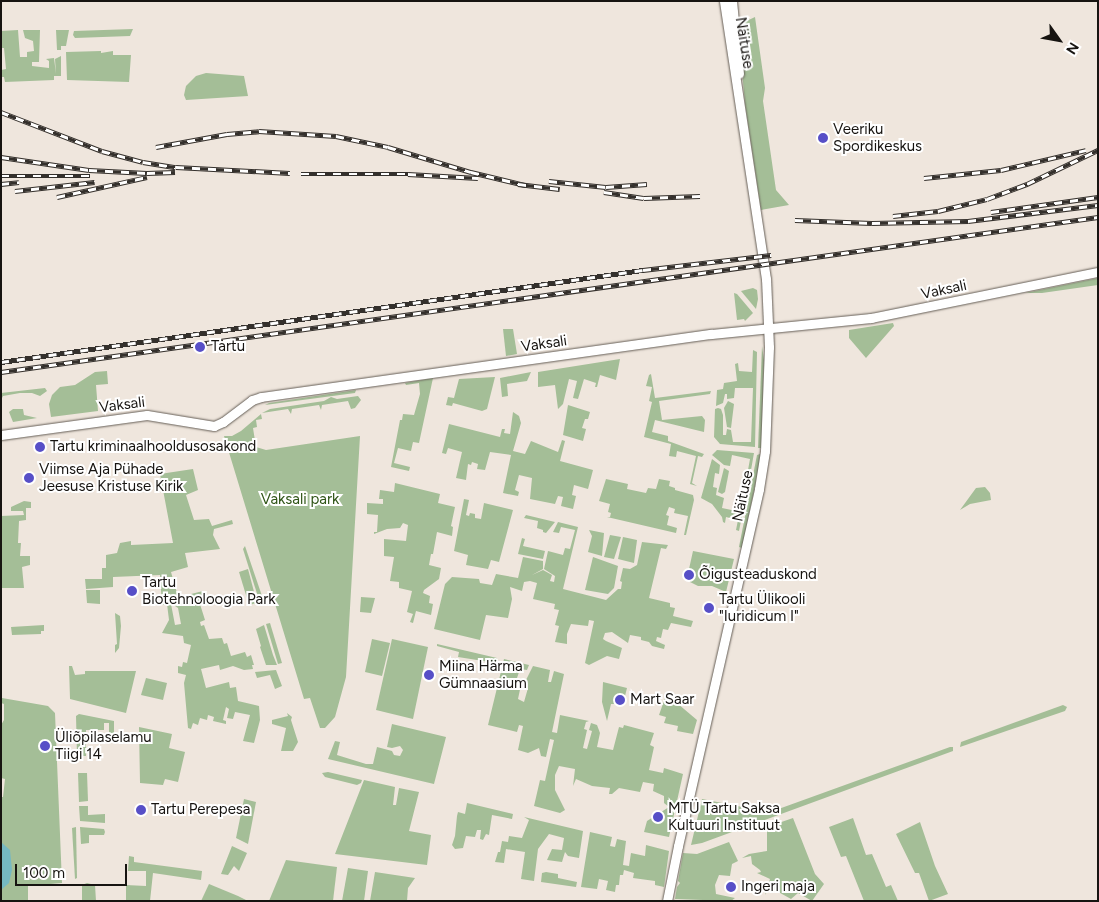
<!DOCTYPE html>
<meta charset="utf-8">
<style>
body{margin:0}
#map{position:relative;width:1099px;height:902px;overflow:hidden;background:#efe6dd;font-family:Figtree,sans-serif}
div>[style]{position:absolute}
.green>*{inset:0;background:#a4be97}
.water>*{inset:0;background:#75b8c2}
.roads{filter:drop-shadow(0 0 1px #655e56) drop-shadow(0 0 1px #655e56)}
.tertiary>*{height:9px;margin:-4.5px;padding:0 4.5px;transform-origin:4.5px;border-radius:4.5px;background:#fff}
.rail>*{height:4.5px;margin-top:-2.25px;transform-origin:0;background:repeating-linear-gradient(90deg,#fff 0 8px,#34302c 0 16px);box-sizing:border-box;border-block:1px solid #34302c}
.dots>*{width:14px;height:14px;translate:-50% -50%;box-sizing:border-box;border:2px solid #fff;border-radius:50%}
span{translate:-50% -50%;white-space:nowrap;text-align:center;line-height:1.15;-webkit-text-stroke:4px #fff;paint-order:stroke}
.street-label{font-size:15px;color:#171411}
.poi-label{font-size:15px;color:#171411}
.left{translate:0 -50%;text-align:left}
.park-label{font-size:15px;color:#2f5416}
.frame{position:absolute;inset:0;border:2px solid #171411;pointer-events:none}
.north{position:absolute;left:1034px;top:15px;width:50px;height:50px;-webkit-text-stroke:4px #fff;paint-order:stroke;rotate:122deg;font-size:14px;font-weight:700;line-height:20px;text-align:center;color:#171411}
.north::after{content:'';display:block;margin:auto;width:18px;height:22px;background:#171411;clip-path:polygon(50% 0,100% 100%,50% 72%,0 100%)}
.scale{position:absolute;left:15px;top:864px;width:112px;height:22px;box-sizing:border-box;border:2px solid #171411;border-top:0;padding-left:6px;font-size:15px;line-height:18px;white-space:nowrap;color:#171411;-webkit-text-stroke:4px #fff;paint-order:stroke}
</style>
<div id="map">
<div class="green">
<i style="clip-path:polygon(755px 17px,765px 88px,763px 101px,776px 190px,789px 205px,761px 210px,745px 104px,738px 25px)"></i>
<i style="clip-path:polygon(133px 29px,130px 36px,75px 38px,73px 35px,74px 31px)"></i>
<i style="clip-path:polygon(18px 30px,20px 57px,27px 57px,27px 52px,34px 51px,33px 41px,25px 38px,23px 30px,40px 30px,39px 62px,32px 62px,32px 66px,49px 68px,49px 61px,46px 59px,54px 58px,56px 74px,55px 59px,61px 56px,61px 76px,54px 76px,54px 80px,5px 82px,4px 77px,1px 77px,1px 70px,6px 69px,4px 48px,1px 48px,1px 31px)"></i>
<i style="clip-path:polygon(56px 30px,69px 30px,66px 46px,61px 46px,61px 50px,57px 50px)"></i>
<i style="clip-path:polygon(101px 51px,101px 53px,113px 51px,113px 55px,131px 55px,129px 82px,67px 80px,66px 52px)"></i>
<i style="clip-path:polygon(206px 73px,244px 76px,248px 96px,186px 100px,184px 95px,186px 86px,196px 76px)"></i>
<i style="clip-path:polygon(1098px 278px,1098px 285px,1042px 293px,1025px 293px)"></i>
<i style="clip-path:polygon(753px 288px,757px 290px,758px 299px,756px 309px,741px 291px)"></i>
<i style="clip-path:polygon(734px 293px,737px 294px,753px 313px,745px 321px,744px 319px,737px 320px)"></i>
<i style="clip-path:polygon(893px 323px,894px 326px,866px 358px,849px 338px,849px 330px)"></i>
<i style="clip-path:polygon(503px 329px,513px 329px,517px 354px,506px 356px)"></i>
<i style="clip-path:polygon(762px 346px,764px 360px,762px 437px,761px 448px,758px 448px)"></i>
<i style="clip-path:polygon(753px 350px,757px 352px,755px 447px,720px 444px,714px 437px,715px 409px,718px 408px,721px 409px,723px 415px,723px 435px,726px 435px,727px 429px,731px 430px,733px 442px,751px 442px,753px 388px,735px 388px,734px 398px,727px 399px,727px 394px,725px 394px,723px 403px,716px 406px,717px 390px,723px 389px,724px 383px,737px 381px,735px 364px,738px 363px,739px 371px,752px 372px)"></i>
<i style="clip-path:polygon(620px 359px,616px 380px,600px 375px,597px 387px,595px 387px,596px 383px,584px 379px,578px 399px,573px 398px,577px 381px,569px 379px,563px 404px,558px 409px,555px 385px,538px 387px,538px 372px)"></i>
<i style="clip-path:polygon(107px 371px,108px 384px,96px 385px,98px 411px,51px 417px,49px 404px,52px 395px,60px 387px,75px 385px,95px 372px)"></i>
<i style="clip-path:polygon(531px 372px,527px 381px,507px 384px,508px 396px,502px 397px,500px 378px)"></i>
<i style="clip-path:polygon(651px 374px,655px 398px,711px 391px,710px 394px,659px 401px,662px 420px,702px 416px,705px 420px,704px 432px,655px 420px,652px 432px,668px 436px,668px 441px,704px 454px,702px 457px,698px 456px,692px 483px,697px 486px,690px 484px,696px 456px,677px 451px,676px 457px,669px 456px,671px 444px,644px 437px,652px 402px,649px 401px,652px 387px,646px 386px,649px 375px)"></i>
<i style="clip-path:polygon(495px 377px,487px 409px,482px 411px,453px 403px,452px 406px,446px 405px,448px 397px,454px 398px,459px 379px)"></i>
<i style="clip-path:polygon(433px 378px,419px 443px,413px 442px,411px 451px,398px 448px,394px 463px,410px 467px,409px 471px,391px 467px,400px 420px,402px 420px,403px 414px,414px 415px,420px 394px,419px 383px,406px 385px,405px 383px)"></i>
<i style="clip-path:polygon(45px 388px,47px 391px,40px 396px,32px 393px,20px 393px,3px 396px,1px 400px,1px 393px)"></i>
<i style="clip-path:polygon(356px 390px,355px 393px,265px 405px,269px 403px)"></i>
<i style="clip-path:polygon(358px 396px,361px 400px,355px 408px,351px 409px,348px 401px,322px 405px,321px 410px,319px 405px,292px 409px,291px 414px,288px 409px,262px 413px,270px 409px,324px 401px,331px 397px,337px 399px)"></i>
<i style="clip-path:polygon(728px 401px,734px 404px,731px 428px,727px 427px,724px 408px)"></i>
<i style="clip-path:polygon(568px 405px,590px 412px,588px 419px,585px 419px,582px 428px,586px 429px,583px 441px,563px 435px)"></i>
<i style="clip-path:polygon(13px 409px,23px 409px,24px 415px,37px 418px,13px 422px,9px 412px)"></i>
<i style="clip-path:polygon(513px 412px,519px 416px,521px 423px,513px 451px,525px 454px,531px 441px,558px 452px,562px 440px,565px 441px,560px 461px,593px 470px,588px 489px,574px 485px,572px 495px,576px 496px,573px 509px,561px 506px,563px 497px,558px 496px,555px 504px,530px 499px,532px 478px,519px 475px,515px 490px,519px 492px,518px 496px,503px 493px,511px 455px,490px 452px,485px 470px,477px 469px,478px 464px,472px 462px,471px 465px,468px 464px,466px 480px,456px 478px,462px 452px,448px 448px,446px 454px,442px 453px,449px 424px,500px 437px,502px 429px,505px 429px,504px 433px,510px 434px)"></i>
<i style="clip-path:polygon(261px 414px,262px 419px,256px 420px,257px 427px,253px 428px,256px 447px,266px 450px,360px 436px,346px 677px,335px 717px,325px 728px,320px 728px,310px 698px,304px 699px,224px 436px,232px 436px,241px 431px)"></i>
<i style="clip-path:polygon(717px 450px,754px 453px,751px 470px,748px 470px,750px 459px,732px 455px,730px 466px,724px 465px,712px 455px)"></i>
<i style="clip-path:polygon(760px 454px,759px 467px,742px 548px,739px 547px,757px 455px)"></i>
<i style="clip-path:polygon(712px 459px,720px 465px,719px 474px,715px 473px,713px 487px,717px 488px,716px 495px,724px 498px,722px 508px,741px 512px,743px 500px,745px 501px,739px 531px,736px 530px,738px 520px,726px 517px,725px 523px,723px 522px,722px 517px,712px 504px,701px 498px)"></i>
<i style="clip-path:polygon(724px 468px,729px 471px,725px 492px,722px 494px,718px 492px)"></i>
<i style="clip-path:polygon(193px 469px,198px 490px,186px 495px,194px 520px,209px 519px,212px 526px,232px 520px,233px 524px,214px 529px,213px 535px,220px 549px,185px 553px,188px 567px,171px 572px,179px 600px,171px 604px,175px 625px,181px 624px,178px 608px,175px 606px,192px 597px,191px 594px,203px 591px,206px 599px,199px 601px,205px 620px,200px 622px,201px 626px,204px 625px,209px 639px,222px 638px,224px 644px,227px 643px,231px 656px,245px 652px,247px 657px,251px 655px,254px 665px,252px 665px,253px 669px,244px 670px,233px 666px,220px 670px,219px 665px,201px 669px,206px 688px,229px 682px,230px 688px,236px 687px,238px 701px,259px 706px,260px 720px,254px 743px,243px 741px,250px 715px,235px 712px,233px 719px,227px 718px,229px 709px,226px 707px,223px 720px,226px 721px,226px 724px,213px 721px,214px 717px,208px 715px,207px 720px,200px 718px,198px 725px,193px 723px,191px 729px,188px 728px,184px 683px,186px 675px,178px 673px,178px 666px,182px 667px,183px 662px,187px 663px,191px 645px,184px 643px,183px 636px,162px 633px,169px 620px,167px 604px,162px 605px,160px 575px,113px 577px,113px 587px,86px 589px,85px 579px,102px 579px,102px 568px,106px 568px,106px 555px,117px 553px,120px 543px,131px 541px,131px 545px,173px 543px,160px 474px)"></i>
<i style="clip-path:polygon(606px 479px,628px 484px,627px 489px,646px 493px,648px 488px,656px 489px,659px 479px,670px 481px,669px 486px,675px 488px,675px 490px,693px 495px,694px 500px,686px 535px,684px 535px,688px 516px,674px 513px,675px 509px,669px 507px,666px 515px,669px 516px,667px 525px,677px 528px,676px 533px,607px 517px,610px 517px,611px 513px,608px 512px,610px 504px,599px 501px)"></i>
<i style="clip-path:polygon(395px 483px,440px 494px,438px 503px,455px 507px,451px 526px,453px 527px,452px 536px,437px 532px,433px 554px,431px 554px,429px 565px,441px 568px,439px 579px,424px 590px,423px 593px,430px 596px,429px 603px,433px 604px,431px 615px,416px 611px,413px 623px,410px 622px,413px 614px,407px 612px,412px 591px,399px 588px,399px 582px,390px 581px,394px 557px,384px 556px,384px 539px,406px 541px,408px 525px,403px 523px,400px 528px,387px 529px,374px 534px,374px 532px,377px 532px,378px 515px,367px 514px,367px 503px,383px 504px,383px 499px,379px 499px,380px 490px,394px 492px)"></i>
<i style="clip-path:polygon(985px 487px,990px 493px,991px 500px,970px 504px,960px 510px,976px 488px)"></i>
<i style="clip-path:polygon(464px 499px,469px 500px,466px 515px,469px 516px,470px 513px,475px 514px,475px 518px,481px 519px,484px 503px,513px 510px,499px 562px,491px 560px,488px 569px,466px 565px,468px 555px,454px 551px)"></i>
<i style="clip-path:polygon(24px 501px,31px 502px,31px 508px,26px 508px,26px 520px,19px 521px,18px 543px,21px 543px,20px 556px,30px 556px,30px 565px,22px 567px,24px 588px,1px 588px,1px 516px,24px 515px,23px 511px,11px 511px,11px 507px)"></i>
<i style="clip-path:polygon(526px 515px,555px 522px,546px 533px,543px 532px,543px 530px,537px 528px,538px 521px,524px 518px)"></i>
<i style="clip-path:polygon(558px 522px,578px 527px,563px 589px,606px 600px,618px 589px,621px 589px,622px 582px,620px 581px,623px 568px,630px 569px,637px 565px,642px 542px,668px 545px,666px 549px,661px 548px,649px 598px,670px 603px,670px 607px,675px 608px,673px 616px,693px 621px,691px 627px,671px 623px,668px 630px,663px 629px,661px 638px,657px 637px,656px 641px,665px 645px,664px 649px,652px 646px,649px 642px,641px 640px,641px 637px,630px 635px,628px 643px,612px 632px,605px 633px,603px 639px,606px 641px,622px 648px,619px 659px,607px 656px,589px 665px,585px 663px,594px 621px,589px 620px,588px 626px,571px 624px,567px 634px,567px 644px,555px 642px,559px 626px,555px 625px,559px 610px,554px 609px,555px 604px,533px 599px,537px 583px,530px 581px,524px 582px,522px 591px,510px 587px,512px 599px,508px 618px,486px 615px,480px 640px,434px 629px,445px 584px,452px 577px,479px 579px,480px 583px,492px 585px,496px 574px,518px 578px,523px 557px,543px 561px,543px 569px,532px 575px,543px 570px,552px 575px,550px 581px,554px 582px,555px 576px,544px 569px,548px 551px,563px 555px,565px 548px,570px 549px,575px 530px,561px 527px,559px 533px,553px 532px)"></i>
<i style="clip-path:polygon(589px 530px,604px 533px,602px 556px,588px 552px,592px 536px)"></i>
<i style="clip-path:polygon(610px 535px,621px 537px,614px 559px,604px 557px)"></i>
<i style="clip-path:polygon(623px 537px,637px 540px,634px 563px,618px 559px)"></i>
<i style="clip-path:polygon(522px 538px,525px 539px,523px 546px,545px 551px,543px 559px,518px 554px)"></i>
<i style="clip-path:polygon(245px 546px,263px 599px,259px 600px,243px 549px)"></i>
<i style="clip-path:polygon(693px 551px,734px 559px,726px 592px,712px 586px,698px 586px,690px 582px,687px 578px)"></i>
<i style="clip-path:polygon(593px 557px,618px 566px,614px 588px,608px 594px,585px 590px)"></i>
<i style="clip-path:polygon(248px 569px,257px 603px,249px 605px,239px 572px)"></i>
<i style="clip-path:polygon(86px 590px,100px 590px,100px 604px,87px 603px)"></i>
<i style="clip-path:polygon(361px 597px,375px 598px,371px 613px,360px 612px)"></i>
<i style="clip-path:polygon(115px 613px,120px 616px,121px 626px,119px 648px,115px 653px,115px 645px,117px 644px)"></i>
<i style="clip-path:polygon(270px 623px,282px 663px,278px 664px,266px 624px)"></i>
<i style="clip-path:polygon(44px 625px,44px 631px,41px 631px,41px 634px,12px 635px,11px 627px)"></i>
<i style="clip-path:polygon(264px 625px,273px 655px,277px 665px,266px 665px,260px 647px,261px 646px,256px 629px)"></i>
<i style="clip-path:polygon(372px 639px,390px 643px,382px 676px,365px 672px)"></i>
<i style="clip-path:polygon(392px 639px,428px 647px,413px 719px,376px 710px)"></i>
<i style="clip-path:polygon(437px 644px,497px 658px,496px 663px,458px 657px,459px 652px,437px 646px)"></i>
<i style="clip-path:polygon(504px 659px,529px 665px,527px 670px,520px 669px,517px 678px,522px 680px,518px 699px,524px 702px,528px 688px,524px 687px,525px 682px,533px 666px,550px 670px,548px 682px,551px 682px,554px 671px,564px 674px,552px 732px,557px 733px,560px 715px,589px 721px,586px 722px,584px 729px,587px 730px,583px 748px,587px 749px,592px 731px,589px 730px,591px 723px,597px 725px,600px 733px,597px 747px,613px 750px,619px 727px,623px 728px,624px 725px,654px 733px,650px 745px,654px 747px,649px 770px,663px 773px,664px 768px,683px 774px,669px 837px,644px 832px,647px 821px,669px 807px,664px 803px,664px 796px,653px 791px,654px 784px,643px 782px,640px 792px,619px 788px,612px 794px,609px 794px,610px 788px,592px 786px,576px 779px,573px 786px,575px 769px,559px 766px,555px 775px,555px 790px,565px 810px,560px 813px,534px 806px,540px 780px,545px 781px,554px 740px,550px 739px,546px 757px,541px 756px,539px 748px,528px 753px,518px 750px,523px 726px,519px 725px,517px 732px,488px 725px)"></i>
<i style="clip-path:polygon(69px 666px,72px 666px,75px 675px,85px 674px,85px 671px,136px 671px,126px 713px,70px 699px)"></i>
<i style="clip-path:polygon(276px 670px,282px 686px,275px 689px,270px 675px,257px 678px,255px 672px)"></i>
<i style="clip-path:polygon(146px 678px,167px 683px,163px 700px,141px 695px)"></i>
<i style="clip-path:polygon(603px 682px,627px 688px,623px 704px,611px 704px,607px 721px,602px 702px)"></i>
<i style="clip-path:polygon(2px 698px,48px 706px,55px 713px,62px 883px,28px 886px,28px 901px,1px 901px,1px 797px,3px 797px,5px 779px,1px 778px,1px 725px,4px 720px,4px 704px,1px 703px)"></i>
<i style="clip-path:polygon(665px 698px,671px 698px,697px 720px,693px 734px,677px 731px,678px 726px,664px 723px,666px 717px,659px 715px)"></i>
<i style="clip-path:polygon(1063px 705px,1067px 707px,1065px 711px,960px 747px,961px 742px)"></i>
<i style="clip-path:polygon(287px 713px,292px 717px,291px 720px,298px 742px,293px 751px,281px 751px,286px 728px,272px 724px,272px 720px,288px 716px)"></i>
<i style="clip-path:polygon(79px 714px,114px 721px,114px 733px,109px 733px,109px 723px,104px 723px,104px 730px,86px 730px,86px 756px,77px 756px,76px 716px)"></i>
<i style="clip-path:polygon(392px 724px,446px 737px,434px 784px,328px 759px,335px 741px,340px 742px,337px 755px,366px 764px,373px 764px,377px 747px,392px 751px,394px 755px,400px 756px,403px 750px,400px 746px,392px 748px,387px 747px)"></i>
<i style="clip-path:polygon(139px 727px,172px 734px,169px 748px,185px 752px,178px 782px,165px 779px,163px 785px,140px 783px)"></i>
<i style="clip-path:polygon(950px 747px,953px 747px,953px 751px,702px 843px,691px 845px,702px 799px,773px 813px,773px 811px)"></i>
<i style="clip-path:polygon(328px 772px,362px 780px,361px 783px,357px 785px,325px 777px,322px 773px)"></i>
<i style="clip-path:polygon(78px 773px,87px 773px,88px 801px,79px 802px)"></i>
<i style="clip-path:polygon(364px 780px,395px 787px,393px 805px,396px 805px,399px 788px,419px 792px,409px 831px,431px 835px,427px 865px,335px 854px)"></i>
<i style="clip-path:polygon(244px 799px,256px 802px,248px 844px,236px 838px)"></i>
<i style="clip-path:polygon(467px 803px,513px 814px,512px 819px,492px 815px,489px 835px,486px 834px,483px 840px,480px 839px,481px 830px,477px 830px,475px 837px,466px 836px,463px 848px,455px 849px,452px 845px,455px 836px,457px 816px,458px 812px,465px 814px)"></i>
<i style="clip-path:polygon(79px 806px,88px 806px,88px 815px,105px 814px,105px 823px,80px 821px)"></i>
<i style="clip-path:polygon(524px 817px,583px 831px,579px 858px,568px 856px,565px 852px,562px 862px,547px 860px,552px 849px,562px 850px,564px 838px,549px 834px,538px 849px,534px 881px,521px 879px,525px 852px,506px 849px,504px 863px,495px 862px,498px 852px,500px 852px,502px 841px,508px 842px,509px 836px,522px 838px,529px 820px)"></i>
<i style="clip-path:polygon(793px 818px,815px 874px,824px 884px,812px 901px,798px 893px,791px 899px,773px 889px,769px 889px,765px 895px,770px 879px,757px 873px,761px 872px,760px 870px,752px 864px,751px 856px,742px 858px,749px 854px,767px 851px,767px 827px)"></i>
<i style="clip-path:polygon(853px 818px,866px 855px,872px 854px,886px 887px,891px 885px,898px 901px,864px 901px,846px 856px,841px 857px,829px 827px)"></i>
<i style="clip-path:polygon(920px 822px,935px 866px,948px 894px,929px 901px,919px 873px,915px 873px,896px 834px)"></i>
<i style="clip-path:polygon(76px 827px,77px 878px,75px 879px,72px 828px)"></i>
<i style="clip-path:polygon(80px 827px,104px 829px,105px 832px,104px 835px,89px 835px,89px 843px,81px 844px)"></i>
<i style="clip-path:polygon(590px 832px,612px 837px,610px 846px,615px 847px,617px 839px,626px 841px,623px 865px,629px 866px,631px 853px,645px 856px,646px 845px,669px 851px,664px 887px,655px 885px,655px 881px,633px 878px,634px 873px,624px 870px,623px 875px,620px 875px,619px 885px,616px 885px,615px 892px,606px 890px,608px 881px,599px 879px,597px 889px,581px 887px)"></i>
<i style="clip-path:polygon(729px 842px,738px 861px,732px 864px,730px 876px,719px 875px,715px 885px,716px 894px,735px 898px,731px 901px,675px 899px,677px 887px,680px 883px,678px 881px,683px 853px,697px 854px)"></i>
<i style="clip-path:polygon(232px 846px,247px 853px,239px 871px,234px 866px,228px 875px,221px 874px)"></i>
<i style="clip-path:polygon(129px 856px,134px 857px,134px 862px,202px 871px,201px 880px,153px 873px,150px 901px,126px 901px,126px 885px,146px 886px,146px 871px,128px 871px)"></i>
<i style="clip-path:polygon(286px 860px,337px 867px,333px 901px,269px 901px)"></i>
<i style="clip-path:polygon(348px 868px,368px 871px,364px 901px,342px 901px)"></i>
<i style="clip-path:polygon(375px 872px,415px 878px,408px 888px,407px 901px,370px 901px)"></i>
<i style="clip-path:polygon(546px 872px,558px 874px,558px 878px,577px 882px,576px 887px,541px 882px,542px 873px)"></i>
<i style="clip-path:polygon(87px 883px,95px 885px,96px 901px,82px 901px,82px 885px)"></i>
<i style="clip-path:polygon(209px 884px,238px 896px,248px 901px,201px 901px)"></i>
</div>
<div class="water">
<i style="clip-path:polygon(1px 842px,10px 850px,12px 870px,9px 883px,1px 890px)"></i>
</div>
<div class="roads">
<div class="tertiary">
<i style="left:732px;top:1px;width:73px;rotate:84.5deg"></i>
<i style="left:1px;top:435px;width:147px;rotate:-7.8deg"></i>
<i style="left:147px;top:415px;width:68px;rotate:9.3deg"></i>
<i style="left:214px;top:426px;width:10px;rotate:-24deg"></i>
<i style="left:223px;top:422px;width:36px;rotate:-37deg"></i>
<i style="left:252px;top:400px;width:9px;rotate:-18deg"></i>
<i style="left:261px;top:397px;width:454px;rotate:-8deg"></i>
<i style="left:711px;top:334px;width:161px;rotate:-5.7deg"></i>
<i style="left:871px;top:318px;width:232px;rotate:-11.5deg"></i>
<i style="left:667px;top:901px;width:56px;rotate:-78.7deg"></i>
<i style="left:678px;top:846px;width:366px;rotate:-77.2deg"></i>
<i style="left:759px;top:489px;width:38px;rotate:-81deg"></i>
<i style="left:765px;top:451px;width:104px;rotate:-87.8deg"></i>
<i style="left:769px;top:347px;width:68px;rotate:-92.5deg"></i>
<i style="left:766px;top:279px;width:281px;rotate:-98.6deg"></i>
</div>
</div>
<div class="rail">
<i style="left:1px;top:112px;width:108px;rotate:21.1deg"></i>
<i style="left:102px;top:151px;width:42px;rotate:15deg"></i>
<i style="left:143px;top:162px;width:33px;rotate:9deg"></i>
<i style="left:176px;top:167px;width:114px;rotate:3deg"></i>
<i style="left:156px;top:147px;width:72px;rotate:-10.4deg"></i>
<i style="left:227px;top:134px;width:32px;rotate:-5deg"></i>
<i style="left:259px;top:131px;width:77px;rotate:3.7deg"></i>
<i style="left:336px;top:136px;width:53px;rotate:11.9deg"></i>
<i style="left:388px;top:147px;width:87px;rotate:16.8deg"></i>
<i style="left:471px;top:172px;width:56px;rotate:13.5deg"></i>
<i style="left:1px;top:157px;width:89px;rotate:8.4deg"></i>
<i style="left:89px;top:170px;width:58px;rotate:3deg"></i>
<i style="left:147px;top:173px;width:28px;rotate:-2deg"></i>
<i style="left:301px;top:174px;width:107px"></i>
<i style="left:408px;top:174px;width:70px;rotate:3.3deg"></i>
<i style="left:1px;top:176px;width:89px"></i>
<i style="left:924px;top:178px;width:77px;rotate:-5.9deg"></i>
<i style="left:1001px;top:170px;width:87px;rotate:-13.2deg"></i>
<i style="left:549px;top:181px;width:57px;rotate:6deg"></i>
<i style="left:606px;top:187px;width:41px;rotate:-4.2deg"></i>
<i style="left:1px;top:184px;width:18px;rotate:-6deg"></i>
<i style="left:518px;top:184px;width:42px;rotate:6.8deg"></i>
<i style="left:15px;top:191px;width:80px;rotate:-6.5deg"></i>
<i style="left:604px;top:192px;width:40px;rotate:8.5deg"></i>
<i style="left:644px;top:198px;width:56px;rotate:-2deg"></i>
<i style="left:57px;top:197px;width:92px;rotate:-12.5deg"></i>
<i style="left:991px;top:212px;width:108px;rotate:-8deg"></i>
<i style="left:893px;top:216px;width:45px;rotate:-6.3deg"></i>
<i style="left:938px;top:211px;width:50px;rotate:-13.8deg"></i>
<i style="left:987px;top:199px;width:43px;rotate:-20.6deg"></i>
<i style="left:1027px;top:184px;width:79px;rotate:-25.6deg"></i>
<i style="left:795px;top:220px;width:77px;rotate:2.2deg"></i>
<i style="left:872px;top:223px;width:96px;rotate:-1.2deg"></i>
<i style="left:968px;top:221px;width:131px;rotate:-7deg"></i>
<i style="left:1px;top:362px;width:649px;rotate:-8.16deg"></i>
<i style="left:643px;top:270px;width:129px;rotate:-6.7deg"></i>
<i style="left:1px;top:372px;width:1108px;rotate:-8.04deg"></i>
</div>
<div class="dots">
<i style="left:823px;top:138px;background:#574fc7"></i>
<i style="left:200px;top:347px;background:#574fc7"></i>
<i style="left:40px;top:447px;background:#574fc7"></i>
<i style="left:29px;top:478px;background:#574fc7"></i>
<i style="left:689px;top:575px;background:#574fc7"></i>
<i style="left:132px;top:591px;background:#574fc7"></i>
<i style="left:709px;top:608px;background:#574fc7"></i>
<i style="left:429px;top:675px;background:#574fc7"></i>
<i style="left:620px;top:700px;background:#574fc7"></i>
<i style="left:45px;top:746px;background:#574fc7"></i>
<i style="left:141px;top:810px;background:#574fc7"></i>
<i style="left:658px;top:817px;background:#574fc7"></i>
<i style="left:731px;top:887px;background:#574fc7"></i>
</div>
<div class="street-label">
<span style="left:744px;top:43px;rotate:81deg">Näituse</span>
<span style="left:944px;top:290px;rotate:-12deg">Vaksali</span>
<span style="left:544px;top:344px;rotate:-8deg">Vaksali</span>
<span style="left:122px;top:405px;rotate:-7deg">Vaksali</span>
<span style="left:743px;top:496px;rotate:-78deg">Näituse</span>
</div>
<div class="poi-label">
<span class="left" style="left:833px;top:138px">Veeriku<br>Spordikeskus</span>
<span class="left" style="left:211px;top:347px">Tartu</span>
<span class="left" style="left:50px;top:447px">Tartu kriminaalhooldusosakond</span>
<span class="left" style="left:39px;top:478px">Viimse Aja Pühade<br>Jeesuse Kristuse Kirik</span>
<span class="left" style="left:699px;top:575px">Õigusteaduskond</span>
<span class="left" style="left:142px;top:591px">Tartu<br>Biotehnoloogia Park</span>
<span class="left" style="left:719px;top:608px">Tartu Ülikooli<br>"Iuridicum I"</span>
<span class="left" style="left:439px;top:675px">Miina Härma<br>Gümnaasium</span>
<span class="left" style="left:630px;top:700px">Mart Saar</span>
<span class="left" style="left:55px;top:746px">Üliõpilaselamu<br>Tiigi 14</span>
<span class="left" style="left:668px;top:817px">MTÜ Tartu Saksa<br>Kultuuri Instituut</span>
<span class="left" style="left:151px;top:810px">Tartu Perepesa</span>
<span class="left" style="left:741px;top:887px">Ingeri maja</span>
</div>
<div class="park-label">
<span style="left:300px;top:500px">Vaksali park</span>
</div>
<div class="frame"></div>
<div class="north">N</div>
<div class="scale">100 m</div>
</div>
